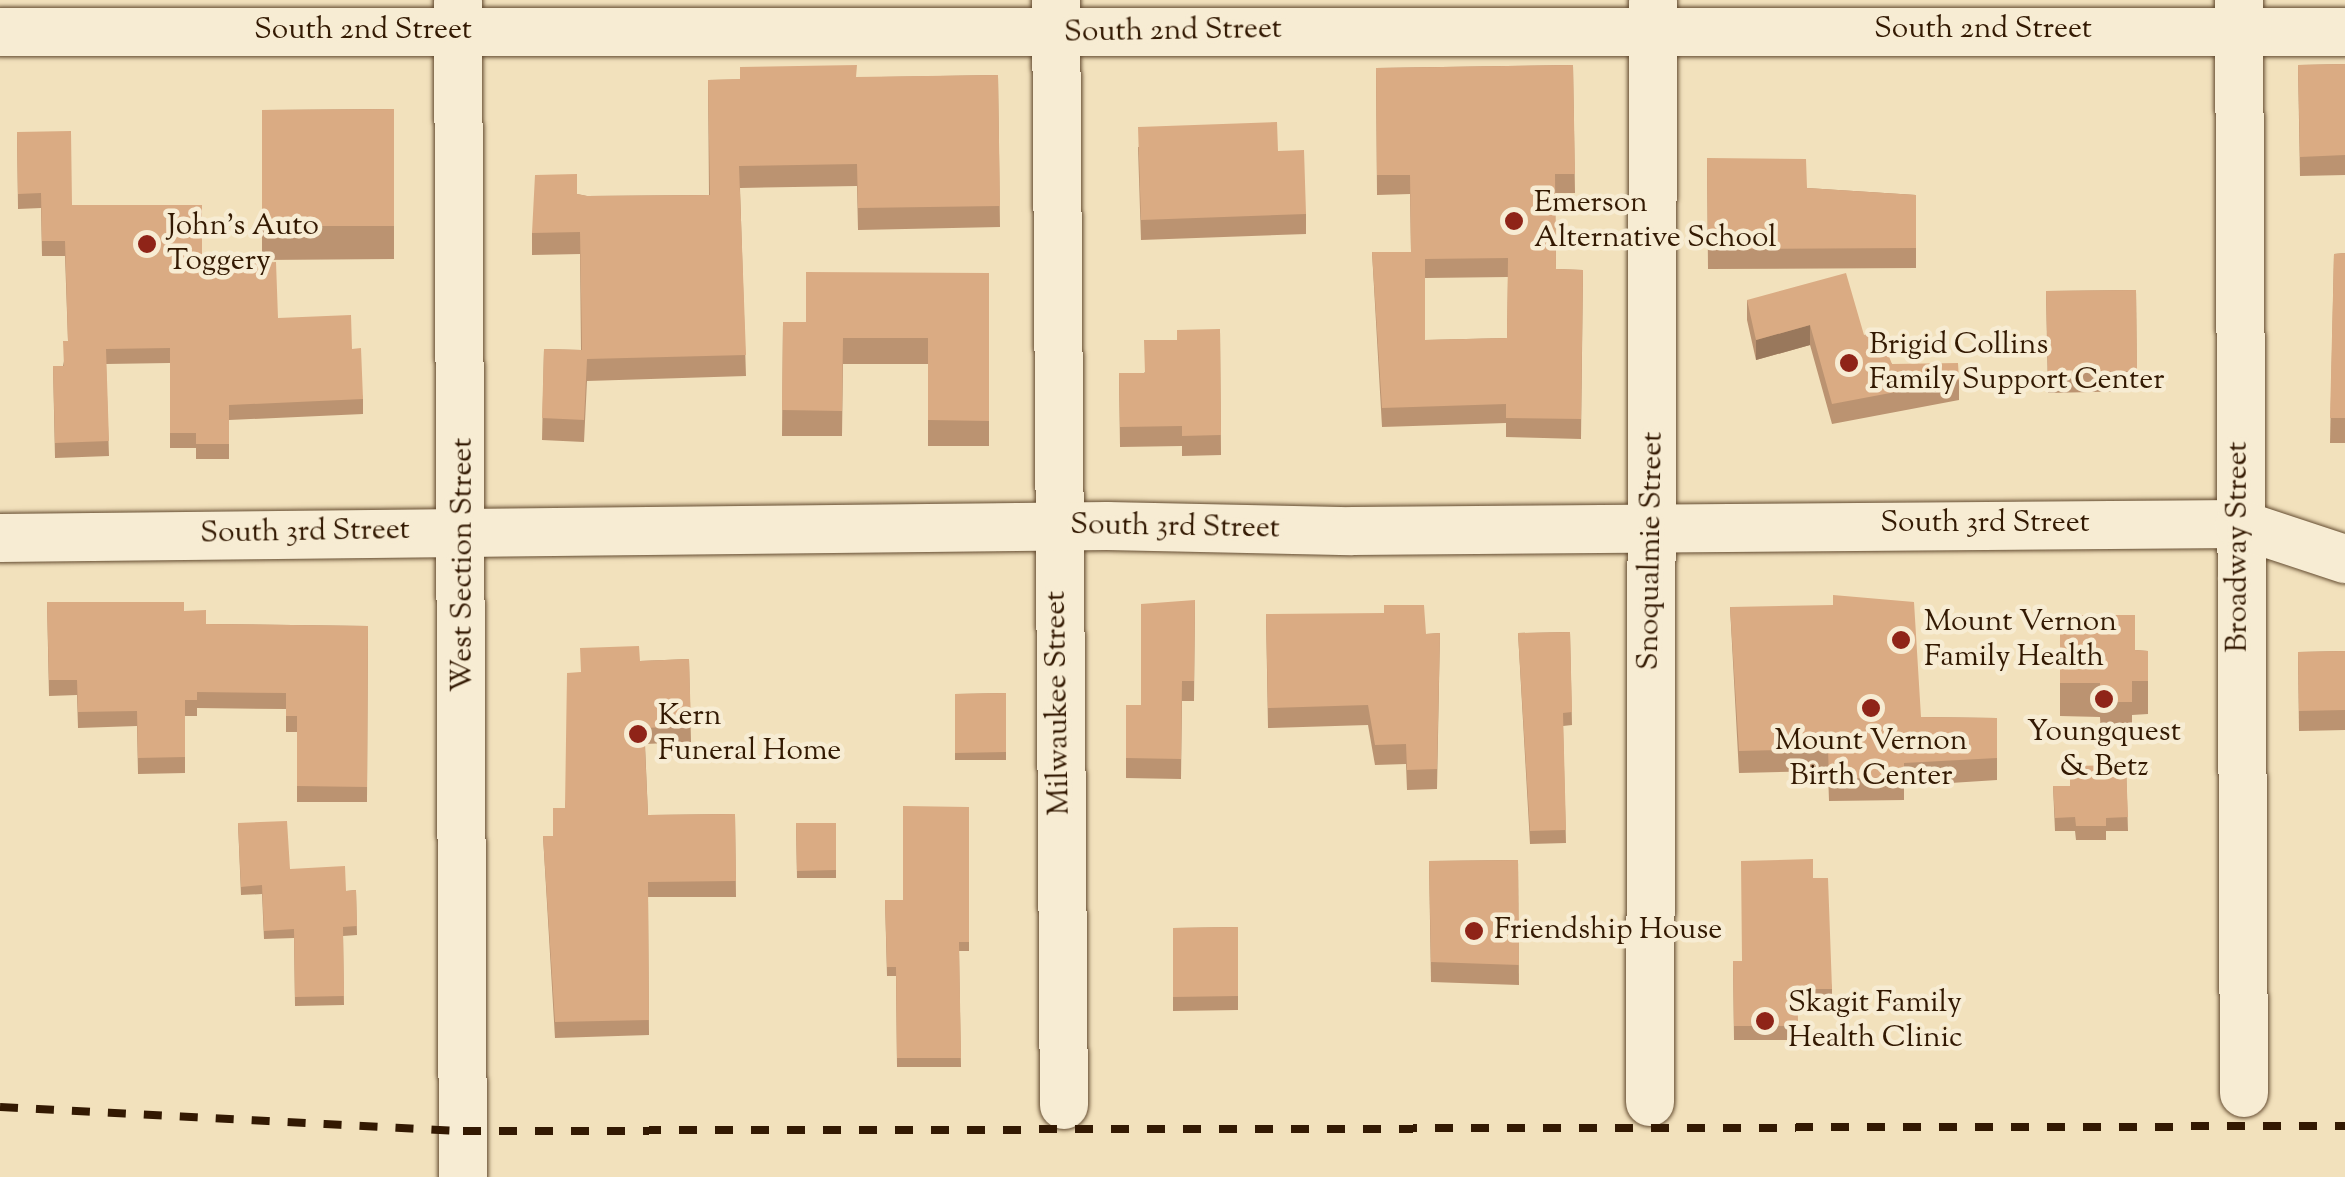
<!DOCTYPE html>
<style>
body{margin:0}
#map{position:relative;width:2345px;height:1177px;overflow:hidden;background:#f2e1bc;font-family:"Sorts Mill Goudy",serif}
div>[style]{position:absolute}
.roads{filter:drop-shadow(0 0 2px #634b30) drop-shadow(0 0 2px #634b30)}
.minor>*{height:48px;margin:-24px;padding:0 24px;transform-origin:24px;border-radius:24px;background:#f7ecd3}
.rail>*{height:8px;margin-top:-4px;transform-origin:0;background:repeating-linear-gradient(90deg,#331902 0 18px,transparent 0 36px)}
.wall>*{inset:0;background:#bb9371}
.shaded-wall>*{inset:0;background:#99785c}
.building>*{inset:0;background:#daab83}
.dots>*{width:28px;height:28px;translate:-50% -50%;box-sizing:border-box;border:5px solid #f7ecd3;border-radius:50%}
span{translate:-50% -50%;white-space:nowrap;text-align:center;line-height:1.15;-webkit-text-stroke:9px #f7ecd3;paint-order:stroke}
.street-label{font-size:30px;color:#331902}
.poi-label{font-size:30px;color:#331902}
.left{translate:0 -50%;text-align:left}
</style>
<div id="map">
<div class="roads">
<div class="minor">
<i style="left:1056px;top:0;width:1105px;rotate:89.59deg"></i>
<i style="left:2239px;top:0;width:1093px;rotate:89.74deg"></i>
<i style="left:458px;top:1px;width:1176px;rotate:89.76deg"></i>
<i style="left:0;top:32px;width:2345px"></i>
<i style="left:0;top:538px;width:1107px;rotate:-0.62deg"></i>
<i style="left:1107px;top:526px;width:245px;rotate:1.2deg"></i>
<i style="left:1352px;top:531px;width:887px;rotate:-0.45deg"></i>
<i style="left:2239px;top:524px;width:112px;rotate:18.3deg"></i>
<i style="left:1650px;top:1102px;width:1101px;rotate:-89.84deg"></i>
</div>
</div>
<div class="rail">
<i style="left:0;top:1107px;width:464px;rotate:3deg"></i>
<i style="left:463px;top:1131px;width:1882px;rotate:-0.15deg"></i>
</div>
<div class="wall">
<i style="clip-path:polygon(2345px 64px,2345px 175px,2300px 176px,2298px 65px)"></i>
<i style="clip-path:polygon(evenodd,1573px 65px,1575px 193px,1555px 193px,1556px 269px,1583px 270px,1581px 439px,1506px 437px,1506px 423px,1382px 427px,1372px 252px,1411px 252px,1410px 194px,1377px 195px,1376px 68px,1573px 65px,1508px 277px,1507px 338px,1425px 340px,1425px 278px,1508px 277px)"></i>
<i style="clip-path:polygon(998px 75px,1000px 227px,858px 230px,857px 186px,740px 188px,746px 376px,587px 381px,584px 442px,542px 440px,544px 349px,581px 350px,580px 254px,532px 255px,532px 233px,577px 194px,587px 196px,709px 195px,708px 80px)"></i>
<i style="clip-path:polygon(394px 109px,394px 259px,262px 260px,262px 110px)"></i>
<i style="clip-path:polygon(17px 132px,72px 205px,202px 265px,278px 318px,352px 349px,363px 399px,363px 414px,229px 420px,229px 459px,196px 459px,196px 448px,170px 448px,170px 363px,106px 364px,109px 456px,55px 458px,53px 366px,63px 366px,68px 341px,65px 256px,42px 256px,41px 208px,18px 209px)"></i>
<i style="clip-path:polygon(1138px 147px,1278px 151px,1306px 214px,1306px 234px,1141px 240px)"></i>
<i style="clip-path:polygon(1707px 158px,1807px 188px,1916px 195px,1916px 268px,1708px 269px)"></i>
<i style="clip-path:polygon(2345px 253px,2345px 443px,2330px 443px,2334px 254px)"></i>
<i style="clip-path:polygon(989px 273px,989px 446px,928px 446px,928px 364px,843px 364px,842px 436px,782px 436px,783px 322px,806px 322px)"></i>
<i style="clip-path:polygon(2136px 290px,2137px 391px,2048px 393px,2046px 291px)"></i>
<i style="clip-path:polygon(1747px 300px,1864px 335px,1892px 364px,1959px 380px,1959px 400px,1832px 424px,1810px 345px,1756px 360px,1747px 320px)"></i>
<i style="clip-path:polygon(1220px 329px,1221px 455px,1182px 456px,1182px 446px,1120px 447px,1119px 373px,1144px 373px,1177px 340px)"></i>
<i style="clip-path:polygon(1195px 600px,1194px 701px,1182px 701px,1181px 779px,1126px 778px,1126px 705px,1141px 705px)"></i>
<i style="clip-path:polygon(47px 602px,184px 611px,206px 624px,368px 626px,367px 802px,297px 802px,297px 732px,286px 732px,286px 709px,197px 708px,197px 716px,185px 716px,185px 773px,138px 774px,137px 726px,78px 728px,77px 695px,49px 696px)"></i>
<i style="clip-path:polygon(1730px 607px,1921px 717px,1997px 718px,1997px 780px,1904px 786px,1904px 800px,1829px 801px,1828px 771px,1739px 773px)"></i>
<i style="clip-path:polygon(1266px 614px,1426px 634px,1440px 633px,1437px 789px,1407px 790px,1406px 764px,1375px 765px,1368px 725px,1268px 728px)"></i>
<i style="clip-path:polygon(2060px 631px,2135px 650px,2148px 651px,2148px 714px,2132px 715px,2132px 735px,2101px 736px,2100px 717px,2060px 716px)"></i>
<i style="clip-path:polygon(1570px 632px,1572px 725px,1563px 726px,1566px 843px,1530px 844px,1518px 633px)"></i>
<i style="clip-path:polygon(2345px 651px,2345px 730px,2299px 731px,2298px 652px)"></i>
<i style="clip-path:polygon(689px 659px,691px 742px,645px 744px,648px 815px,735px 814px,736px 897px,648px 897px,649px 1035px,555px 1038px,543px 836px,553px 836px,565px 808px,581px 672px,640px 661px)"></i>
<i style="clip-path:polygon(1006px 693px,1006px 760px,955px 760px,955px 694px)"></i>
<i style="clip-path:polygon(2126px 765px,2128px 831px,2106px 831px,2106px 840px,2076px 840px,2075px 831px,2055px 831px,2053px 786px,2070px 786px)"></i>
<i style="clip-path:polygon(969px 807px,969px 951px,959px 951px,961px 1067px,897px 1067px,896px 976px,887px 976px,885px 900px,903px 900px)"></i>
<i style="clip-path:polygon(238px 823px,290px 869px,346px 891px,356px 890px,357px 935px,343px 936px,344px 1005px,295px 1006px,294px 938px,264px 939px,262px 894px,241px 895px)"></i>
<i style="clip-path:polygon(796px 823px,836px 823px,836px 878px,797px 878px)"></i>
<i style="clip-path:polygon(1518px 860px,1519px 985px,1431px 982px,1429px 861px)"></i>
<i style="clip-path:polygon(1813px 878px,1832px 989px,1832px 1003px,1797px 1003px,1798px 1040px,1734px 1040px,1733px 961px,1742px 961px)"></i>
<i style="clip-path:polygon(1238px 927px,1238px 1010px,1173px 1011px,1173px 928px)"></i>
</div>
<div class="shaded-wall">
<i style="clip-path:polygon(1810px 325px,1810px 345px,1756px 360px,1756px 340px)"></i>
</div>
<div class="building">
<i style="clip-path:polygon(2345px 64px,2345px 155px,2300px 157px,2298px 65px)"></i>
<i style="clip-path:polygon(857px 65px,856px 77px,998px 75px,1000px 206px,858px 208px,857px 164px,739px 166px,746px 355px,587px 359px,584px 420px,542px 418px,544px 349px,582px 350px,580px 232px,532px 233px,535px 175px,577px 174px,577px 194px,587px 196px,710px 195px,708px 80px,740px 79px,740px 67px)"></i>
<i style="clip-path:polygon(evenodd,1573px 65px,1575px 174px,1555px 174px,1556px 269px,1583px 270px,1581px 419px,1506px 418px,1506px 404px,1382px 408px,1372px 252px,1411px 252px,1410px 175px,1377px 175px,1376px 68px,1573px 65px,1508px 258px,1507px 338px,1425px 340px,1425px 259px,1508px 258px)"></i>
<i style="clip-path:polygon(394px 109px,394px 226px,262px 226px,262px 110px)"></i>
<i style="clip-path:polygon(1277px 122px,1278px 151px,1304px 150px,1306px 214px,1141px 220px,1138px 127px)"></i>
<i style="clip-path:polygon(71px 131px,72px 205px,202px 205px,202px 265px,276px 262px,278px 318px,351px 315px,352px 349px,361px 348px,363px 399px,229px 405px,229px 444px,196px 444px,196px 433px,170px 433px,170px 348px,106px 349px,109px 441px,55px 443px,53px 366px,64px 366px,63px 341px,68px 341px,65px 241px,42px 241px,41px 193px,18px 194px,17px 132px)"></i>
<i style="clip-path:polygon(1707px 158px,1806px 159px,1807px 188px,1916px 195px,1916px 248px,1708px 249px)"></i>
<i style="clip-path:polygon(2345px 253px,2345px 418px,2330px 418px,2334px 254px)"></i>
<i style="clip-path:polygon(806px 272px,989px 273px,989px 421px,928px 420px,928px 338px,843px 338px,842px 411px,782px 410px,783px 322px,806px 322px)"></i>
<i style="clip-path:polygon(1846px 273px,1864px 335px,1878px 329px,1892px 364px,1958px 363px,1959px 380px,1832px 404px,1810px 325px,1756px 340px,1747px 300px)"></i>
<i style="clip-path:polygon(2136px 290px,2137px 371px,2048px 373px,2046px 291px)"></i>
<i style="clip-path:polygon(1220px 329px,1221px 435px,1182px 436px,1182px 426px,1120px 427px,1119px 373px,1145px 373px,1144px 340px,1177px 340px,1177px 330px)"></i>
<i style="clip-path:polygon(1833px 595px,1914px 602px,1921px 717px,1997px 718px,1997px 758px,1904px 763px,1904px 777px,1829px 779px,1828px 749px,1739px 751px,1730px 607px,1833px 605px)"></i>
<i style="clip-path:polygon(1195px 600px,1194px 681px,1182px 681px,1181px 759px,1126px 758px,1126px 705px,1141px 705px,1141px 604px)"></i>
<i style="clip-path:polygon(47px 602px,184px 602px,184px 611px,206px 610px,206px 624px,368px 626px,367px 787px,297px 786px,297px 716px,286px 716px,286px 693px,197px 692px,197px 700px,185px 700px,185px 757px,138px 758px,137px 711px,78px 712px,77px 680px,49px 680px)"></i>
<i style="clip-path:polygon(1384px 605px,1424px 605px,1426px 634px,1440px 633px,1437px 769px,1407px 770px,1406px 744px,1375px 745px,1368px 705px,1268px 708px,1266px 614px,1384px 613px)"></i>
<i style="clip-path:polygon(2077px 615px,2135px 615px,2135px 650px,2148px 651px,2148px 681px,2132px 681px,2132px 702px,2101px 702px,2100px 683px,2060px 683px,2060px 631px,2077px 631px)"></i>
<i style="clip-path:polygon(1570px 632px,1572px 712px,1563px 713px,1566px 830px,1530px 831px,1518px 633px)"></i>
<i style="clip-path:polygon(639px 646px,640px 661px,689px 659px,691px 726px,644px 728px,648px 815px,735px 814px,736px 881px,648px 882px,649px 1020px,555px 1022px,543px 836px,553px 836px,553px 808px,565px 808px,567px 673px,581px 672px,580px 648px)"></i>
<i style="clip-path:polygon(2345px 651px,2345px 710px,2299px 711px,2298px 652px)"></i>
<i style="clip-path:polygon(1006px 693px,1006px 752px,955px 753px,955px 694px)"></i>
<i style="clip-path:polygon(2126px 765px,2128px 817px,2106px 818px,2106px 826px,2076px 826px,2075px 817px,2055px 818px,2053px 786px,2070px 786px,2070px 766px)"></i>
<i style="clip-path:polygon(903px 806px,969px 807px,969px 942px,959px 942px,961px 1058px,897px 1058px,896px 967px,887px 967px,885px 900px,903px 900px)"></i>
<i style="clip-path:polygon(287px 821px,290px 869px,345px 866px,346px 891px,356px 890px,357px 926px,343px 927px,344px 996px,295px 997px,294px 929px,264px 931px,262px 885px,241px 887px,238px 823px)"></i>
<i style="clip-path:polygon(796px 823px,836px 823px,836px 870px,797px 871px)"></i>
<i style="clip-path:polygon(1813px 859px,1813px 878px,1828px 878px,1832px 989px,1797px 989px,1798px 1026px,1734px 1026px,1733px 961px,1742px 961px,1741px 861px)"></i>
<i style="clip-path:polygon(1518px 860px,1519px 965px,1431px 962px,1429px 861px)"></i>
<i style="clip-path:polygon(1238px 927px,1238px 996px,1173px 997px,1173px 928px)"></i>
</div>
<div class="dots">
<i style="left:1514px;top:221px;background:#8f2418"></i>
<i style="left:147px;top:244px;background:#8f2418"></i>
<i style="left:1849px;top:363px;background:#8f2418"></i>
<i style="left:1901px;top:640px;background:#8f2418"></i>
<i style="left:2104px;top:699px;background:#8f2418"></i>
<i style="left:1871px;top:708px;background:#8f2418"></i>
<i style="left:638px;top:734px;background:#8f2418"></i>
<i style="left:1474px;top:931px;background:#8f2418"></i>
<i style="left:1765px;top:1021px;background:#8f2418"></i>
</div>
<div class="street-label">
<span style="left:1983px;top:30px">South 2nd Street</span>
<span style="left:363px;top:31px">South 2nd Street</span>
<span style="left:1173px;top:32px;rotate:-1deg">South 2nd Street</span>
<span style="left:1985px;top:524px">South 3rd Street</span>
<span style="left:1175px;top:528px;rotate:1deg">South 3rd Street</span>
<span style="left:305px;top:533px;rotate:-1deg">South 3rd Street</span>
<span style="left:2239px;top:547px;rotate:-90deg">Broadway Street</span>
<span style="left:1652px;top:551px;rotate:-89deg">Snoqualmie Street</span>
<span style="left:464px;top:565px;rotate:-90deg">West Section Street</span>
<span style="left:1059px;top:703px;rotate:-91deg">Milwaukee Street</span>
</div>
<div class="poi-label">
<span class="left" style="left:1534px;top:221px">Emerson<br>Alternative School</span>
<span class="left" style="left:167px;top:244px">John's Auto<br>Toggery</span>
<span class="left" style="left:1869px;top:363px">Brigid Collins<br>Family Support Center</span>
<span class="left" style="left:1924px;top:640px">Mount Vernon<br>Family Health</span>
<span class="left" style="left:658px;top:734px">Kern<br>Funeral Home</span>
<span style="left:2104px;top:750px">Youngquest<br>&amp; Betz</span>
<span style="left:1871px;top:759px">Mount Vernon<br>Birth Center</span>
<span class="left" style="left:1494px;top:931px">Friendship House</span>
<span class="left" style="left:1788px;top:1021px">Skagit Family<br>Health Clinic</span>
</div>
</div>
